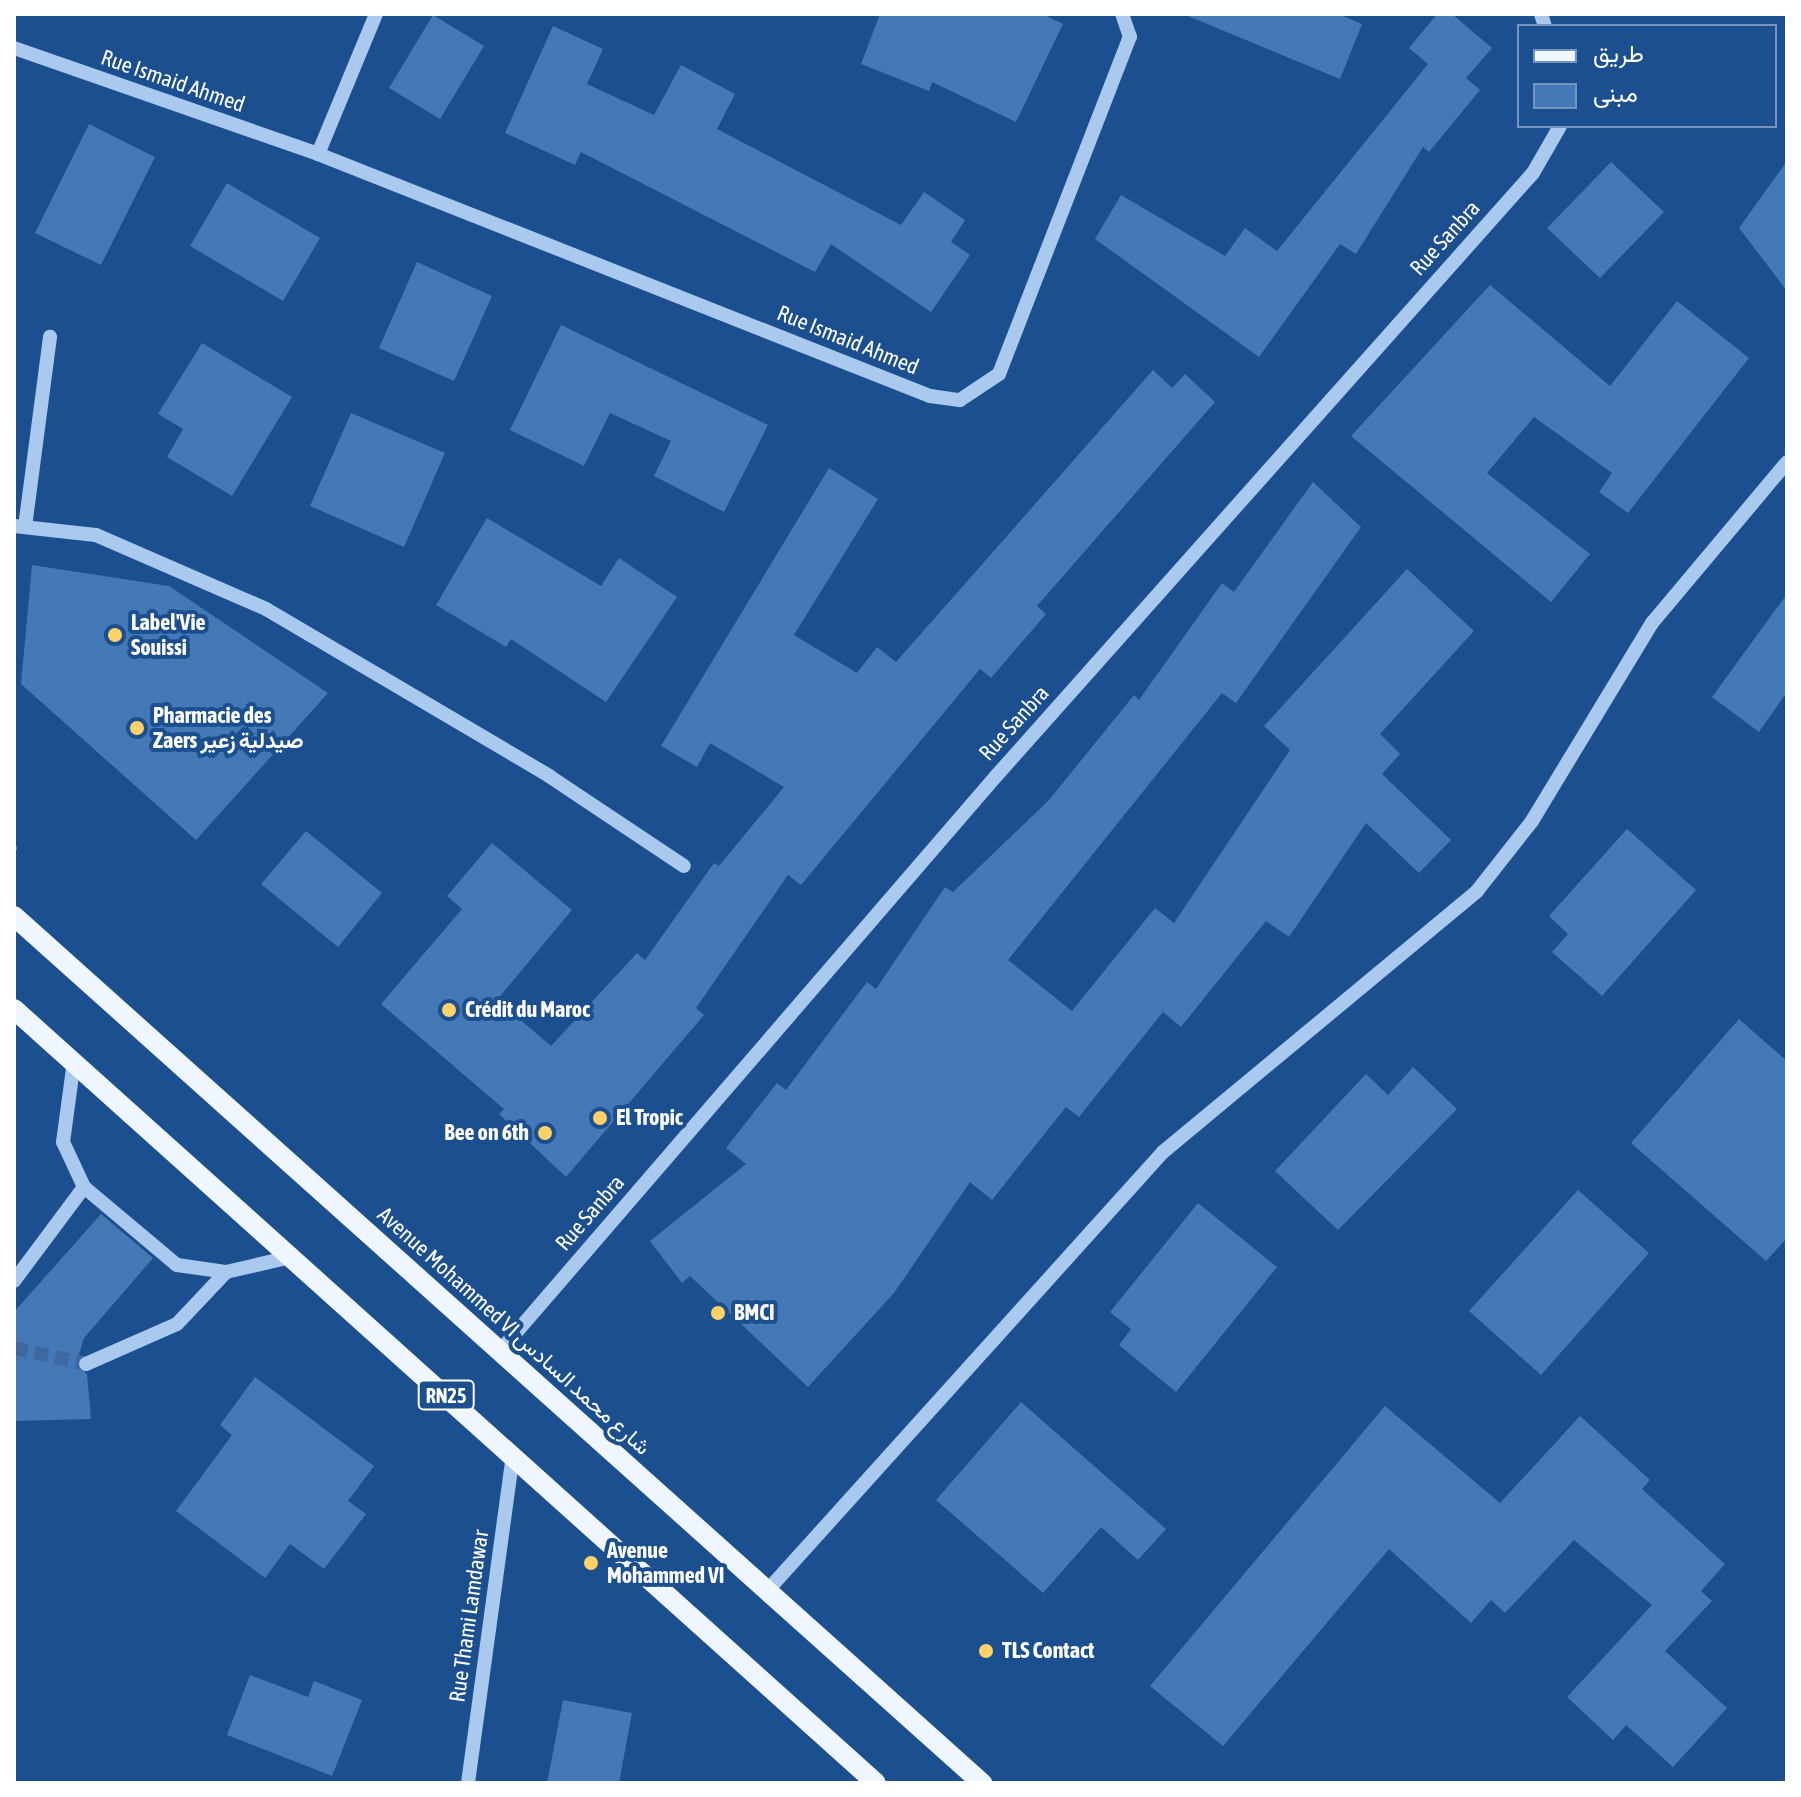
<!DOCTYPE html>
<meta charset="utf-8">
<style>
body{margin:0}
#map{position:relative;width:1801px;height:1797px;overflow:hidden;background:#1b4f8f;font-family:"Asap Condensed",Vazirmatn,sans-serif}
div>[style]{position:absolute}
.building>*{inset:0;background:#4478b7}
.minor-tunnel>*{height:14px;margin-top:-7px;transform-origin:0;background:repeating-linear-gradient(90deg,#3d69a0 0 14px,transparent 0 21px)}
.path>*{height:5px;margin-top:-2.5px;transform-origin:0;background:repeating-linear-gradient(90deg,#a9c9ee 0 4px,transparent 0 10px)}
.minor>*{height:14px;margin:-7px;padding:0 7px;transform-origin:7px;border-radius:7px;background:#a9c9ee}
.major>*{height:20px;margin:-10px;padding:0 10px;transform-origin:10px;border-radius:10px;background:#f0f6ff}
.dots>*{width:22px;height:22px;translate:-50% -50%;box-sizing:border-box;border:4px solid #1b4f8f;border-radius:50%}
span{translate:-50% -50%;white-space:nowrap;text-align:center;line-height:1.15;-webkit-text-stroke:8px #1b4f8f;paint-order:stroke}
.shield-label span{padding:2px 6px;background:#1b4f8f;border:2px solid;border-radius:6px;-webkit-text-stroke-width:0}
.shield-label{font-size:20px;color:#fff;font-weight:700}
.street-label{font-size:22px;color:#fff}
.poi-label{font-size:22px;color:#fff;font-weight:700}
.left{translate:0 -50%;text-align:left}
.right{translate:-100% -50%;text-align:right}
.frame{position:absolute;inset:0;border:16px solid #fff;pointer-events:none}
.legend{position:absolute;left:1517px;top:24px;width:260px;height:104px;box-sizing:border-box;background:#1b4f8f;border:2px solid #7695bc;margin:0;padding:10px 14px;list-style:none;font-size:24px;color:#fff}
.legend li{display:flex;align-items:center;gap:16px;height:40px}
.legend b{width:40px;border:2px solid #7695bc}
</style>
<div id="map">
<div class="building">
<i style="clip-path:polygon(880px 14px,1042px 14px,1063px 24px,1016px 122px,932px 82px,929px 91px,861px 64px)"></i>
<i style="clip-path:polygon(1183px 14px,1338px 14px,1362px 24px,1340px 79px)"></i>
<i style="clip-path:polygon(1437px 14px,1452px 14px,1492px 48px,1466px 78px,1480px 90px,1429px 152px,1423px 147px,1356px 254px,1340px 244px,1259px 357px,1095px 239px,1121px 195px,1225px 256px,1245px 228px,1277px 251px,1428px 64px,1409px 48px)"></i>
<i style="clip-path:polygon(433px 15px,484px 46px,440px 119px,389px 88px)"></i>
<i style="clip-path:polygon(553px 26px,603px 49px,587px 84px,654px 115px,681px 65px,735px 94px,717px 129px,901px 225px,924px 192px,965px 220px,951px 242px,970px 255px,931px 312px,831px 244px,815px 272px,581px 152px,575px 165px,505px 133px)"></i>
<i style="clip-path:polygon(89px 124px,155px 157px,101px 265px,35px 233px)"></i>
<i style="clip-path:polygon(1787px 161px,1787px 291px,1739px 228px)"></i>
<i style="clip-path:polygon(1611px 162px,1664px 212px,1600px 278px,1547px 228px)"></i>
<i style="clip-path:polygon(227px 183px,320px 238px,283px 301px,190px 246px)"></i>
<i style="clip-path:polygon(417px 262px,492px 296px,454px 381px,379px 348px)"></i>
<i style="clip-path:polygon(1490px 285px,1610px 386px,1677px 301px,1749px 358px,1628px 513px,1599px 492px,1612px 473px,1534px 417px,1487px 473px,1590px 554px,1551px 602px,1351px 436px)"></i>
<i style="clip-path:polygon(561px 325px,768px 425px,724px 512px,654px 476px,671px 441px,610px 413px,584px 466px,510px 430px)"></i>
<i style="clip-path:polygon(202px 343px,292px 397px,232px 496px,167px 457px,183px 429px,158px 414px)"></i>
<i style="clip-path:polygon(1153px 370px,1172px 388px,1185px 374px,1215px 402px,1037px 606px,1046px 614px,991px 678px,980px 669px,801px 885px,788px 875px,696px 1008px,704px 1015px,566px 1177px,499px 1114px,504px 1109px,381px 1004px,462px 909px,447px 896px,492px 843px,572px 910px,497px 1000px,551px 1046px,637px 953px,645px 960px,714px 863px,719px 866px,784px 787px,710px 743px,697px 767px,661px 746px,829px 468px,878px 499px,794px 635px,857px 673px,877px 647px,896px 662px)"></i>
<i style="clip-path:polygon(351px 413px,445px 453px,404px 547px,310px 506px)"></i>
<i style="clip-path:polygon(1313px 482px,1361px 527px,1236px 703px,1222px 693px,1008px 960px,1072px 1011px,1155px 908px,1174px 923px,1290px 750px,1264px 726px,1407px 569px,1474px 631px,1380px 734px,1400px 754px,1382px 774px,1451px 840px,1419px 873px,1366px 823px,1289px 937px,1266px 921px,1181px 1027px,1163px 1012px,1079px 1117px,1066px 1107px,992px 1200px,970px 1182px,894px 1293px,808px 1387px,690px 1276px,682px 1283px,650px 1241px,746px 1164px,726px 1148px,777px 1083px,786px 1090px,867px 982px,876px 989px,945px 887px,953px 892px,1049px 800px,1134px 695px,1139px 700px,1222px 583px,1234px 592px)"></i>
<i style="clip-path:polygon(487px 518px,601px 586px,619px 558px,677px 597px,606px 702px,511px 639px,506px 647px,436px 605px)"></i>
<i style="clip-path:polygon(32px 565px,169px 586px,328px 693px,196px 840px,21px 684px)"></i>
<i style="clip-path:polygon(1787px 594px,1787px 692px,1759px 732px,1712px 697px)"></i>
<i style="clip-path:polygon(1627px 829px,1696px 890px,1602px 996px,1552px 952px,1568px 934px,1549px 916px)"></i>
<i style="clip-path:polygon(306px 831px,382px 893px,338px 947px,261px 884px)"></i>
<i style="clip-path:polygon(1739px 1019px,1787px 1061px,1787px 1238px,1766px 1261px,1631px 1143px)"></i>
<i style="clip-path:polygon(1413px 1067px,1457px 1109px,1338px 1230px,1275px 1171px,1366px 1074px,1388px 1095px)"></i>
<i style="clip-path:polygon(1578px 1190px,1649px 1253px,1541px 1375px,1469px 1311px)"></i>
<i style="clip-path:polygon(1198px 1203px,1277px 1267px,1176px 1392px,1119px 1345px,1131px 1329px,1110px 1312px)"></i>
<i style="clip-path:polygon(101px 1214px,153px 1258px,84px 1338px,76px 1364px,87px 1374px,91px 1419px,14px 1421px,14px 1312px)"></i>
<i style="clip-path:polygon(255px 1377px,374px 1466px,348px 1501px,366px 1514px,324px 1569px,290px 1544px,265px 1578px,176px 1511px,232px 1435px,220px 1425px)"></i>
<i style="clip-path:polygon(1021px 1402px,1166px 1529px,1138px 1560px,1101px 1527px,1043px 1593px,936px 1500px)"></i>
<i style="clip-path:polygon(1385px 1406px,1500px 1503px,1580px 1416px,1650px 1480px,1642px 1489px,1725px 1564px,1701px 1591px,1712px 1601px,1665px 1651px,1727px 1708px,1673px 1767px,1626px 1725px,1613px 1740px,1567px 1697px,1652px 1605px,1574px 1540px,1505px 1613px,1491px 1600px,1471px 1623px,1389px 1549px,1223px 1746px,1150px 1686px)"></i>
<i style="clip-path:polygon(250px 1675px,308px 1697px,314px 1681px,362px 1700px,332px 1776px,227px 1735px)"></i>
<i style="clip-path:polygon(563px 1700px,632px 1713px,619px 1783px,547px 1783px)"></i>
</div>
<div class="minor-tunnel">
<i style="left:14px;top:1348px;width:74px;rotate:12.5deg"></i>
</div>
<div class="path">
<i style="left:14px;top:846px;width:7px;rotate:90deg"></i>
</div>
<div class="minor">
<i style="left:1541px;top:14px;width:13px;rotate:72deg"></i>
<i style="left:14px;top:48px;width:322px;rotate:19.2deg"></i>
<i style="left:318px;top:154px;width:658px;rotate:21.58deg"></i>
<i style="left:930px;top:396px;width:30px;rotate:8deg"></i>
<i style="left:960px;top:400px;width:47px;rotate:-33.7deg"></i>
<i style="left:999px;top:374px;width:362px;rotate:-68.8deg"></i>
<i style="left:1130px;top:37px;width:24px;rotate:-109deg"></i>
<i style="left:318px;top:154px;width:152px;rotate:-67.5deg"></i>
<i style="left:14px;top:526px;width:82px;rotate:6.3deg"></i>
<i style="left:96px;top:535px;width:185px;rotate:23.5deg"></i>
<i style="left:266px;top:609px;width:329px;rotate:30.5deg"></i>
<i style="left:549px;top:776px;width:162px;rotate:33.7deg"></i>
<i style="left:25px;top:527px;width:192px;rotate:-82.5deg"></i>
<i style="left:74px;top:1061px;width:82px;rotate:97.7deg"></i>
<i style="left:63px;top:1142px;width:50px;rotate:65deg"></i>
<i style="left:84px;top:1187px;width:121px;rotate:40deg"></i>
<i style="left:177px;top:1265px;width:49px;rotate:8.1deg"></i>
<i style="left:226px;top:1272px;width:67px;rotate:-13deg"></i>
<i style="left:14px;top:1281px;width:117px;rotate:-53.3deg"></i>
<i style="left:501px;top:1350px;width:759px;rotate:-49.22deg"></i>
<i style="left:997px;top:775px;width:806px;rotate:-48.32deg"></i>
<i style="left:1533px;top:173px;width:54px;rotate:-60.1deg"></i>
<i style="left:86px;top:1364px;width:99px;rotate:-23.7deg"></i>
<i style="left:177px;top:1324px;width:71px;rotate:-46.7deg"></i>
<i style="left:767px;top:1591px;width:591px;rotate:-47.95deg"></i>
<i style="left:1163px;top:1152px;width:408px;rotate:-39.7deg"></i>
<i style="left:1477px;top:891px;width:89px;rotate:-51.8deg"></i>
<i style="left:1532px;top:821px;width:232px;rotate:-58.8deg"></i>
<i style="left:1652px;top:623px;width:210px;rotate:-50deg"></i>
<i style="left:468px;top:1783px;width:331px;rotate:-82.2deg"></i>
</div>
<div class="major">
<i style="left:14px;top:916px;width:1300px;rotate:41.85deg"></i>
<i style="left:14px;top:1009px;width:1158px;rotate:41.92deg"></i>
</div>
<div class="dots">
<i style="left:115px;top:635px;background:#ffd166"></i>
<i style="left:137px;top:728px;background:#ffd166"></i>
<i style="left:449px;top:1010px;background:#ffd166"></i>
<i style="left:600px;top:1118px;background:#ffd166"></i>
<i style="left:545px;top:1133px;background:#ffd166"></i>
<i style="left:718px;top:1313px;background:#ffd166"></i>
<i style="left:591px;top:1563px;background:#ffd166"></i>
<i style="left:986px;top:1651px;background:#ffd166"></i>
</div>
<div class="shield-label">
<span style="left:446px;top:1395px">RN25</span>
</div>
<div class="street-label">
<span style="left:173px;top:81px;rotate:19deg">Rue Ismaid Ahmed</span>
<span style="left:1445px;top:238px;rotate:-48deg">Rue Sanbra</span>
<span style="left:848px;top:340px;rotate:22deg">Rue Ismaid Ahmed</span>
<span style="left:1014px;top:723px;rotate:-48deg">Rue Sanbra</span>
<span style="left:590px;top:1213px;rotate:-49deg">Rue Sanbra</span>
<span style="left:514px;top:1331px;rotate:42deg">Avenue Mohammed VI شارع محمد السادس</span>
<span style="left:469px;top:1616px;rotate:-82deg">Rue Thami Lamdawar</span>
</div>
<div class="poi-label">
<span class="left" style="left:131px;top:635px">Label'Vie<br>Souissi</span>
<span class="left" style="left:153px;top:728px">Pharmacie des<br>Zaers صيدلية زعير</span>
<span class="left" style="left:465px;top:1010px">Crédit du Maroc</span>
<span class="left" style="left:616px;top:1118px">El Tropic</span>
<span class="right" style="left:529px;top:1133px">Bee on 6th</span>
<span class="left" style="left:734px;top:1313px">BMCI</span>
<span class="left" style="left:607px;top:1563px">Avenue<br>Mohammed VI</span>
<span class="left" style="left:1002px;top:1651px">TLS Contact</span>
</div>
<div class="frame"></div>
<ul class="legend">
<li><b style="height:10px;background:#f0f6ff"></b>طريق</li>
<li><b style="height:22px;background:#4478b7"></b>مبنى</li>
</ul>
</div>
